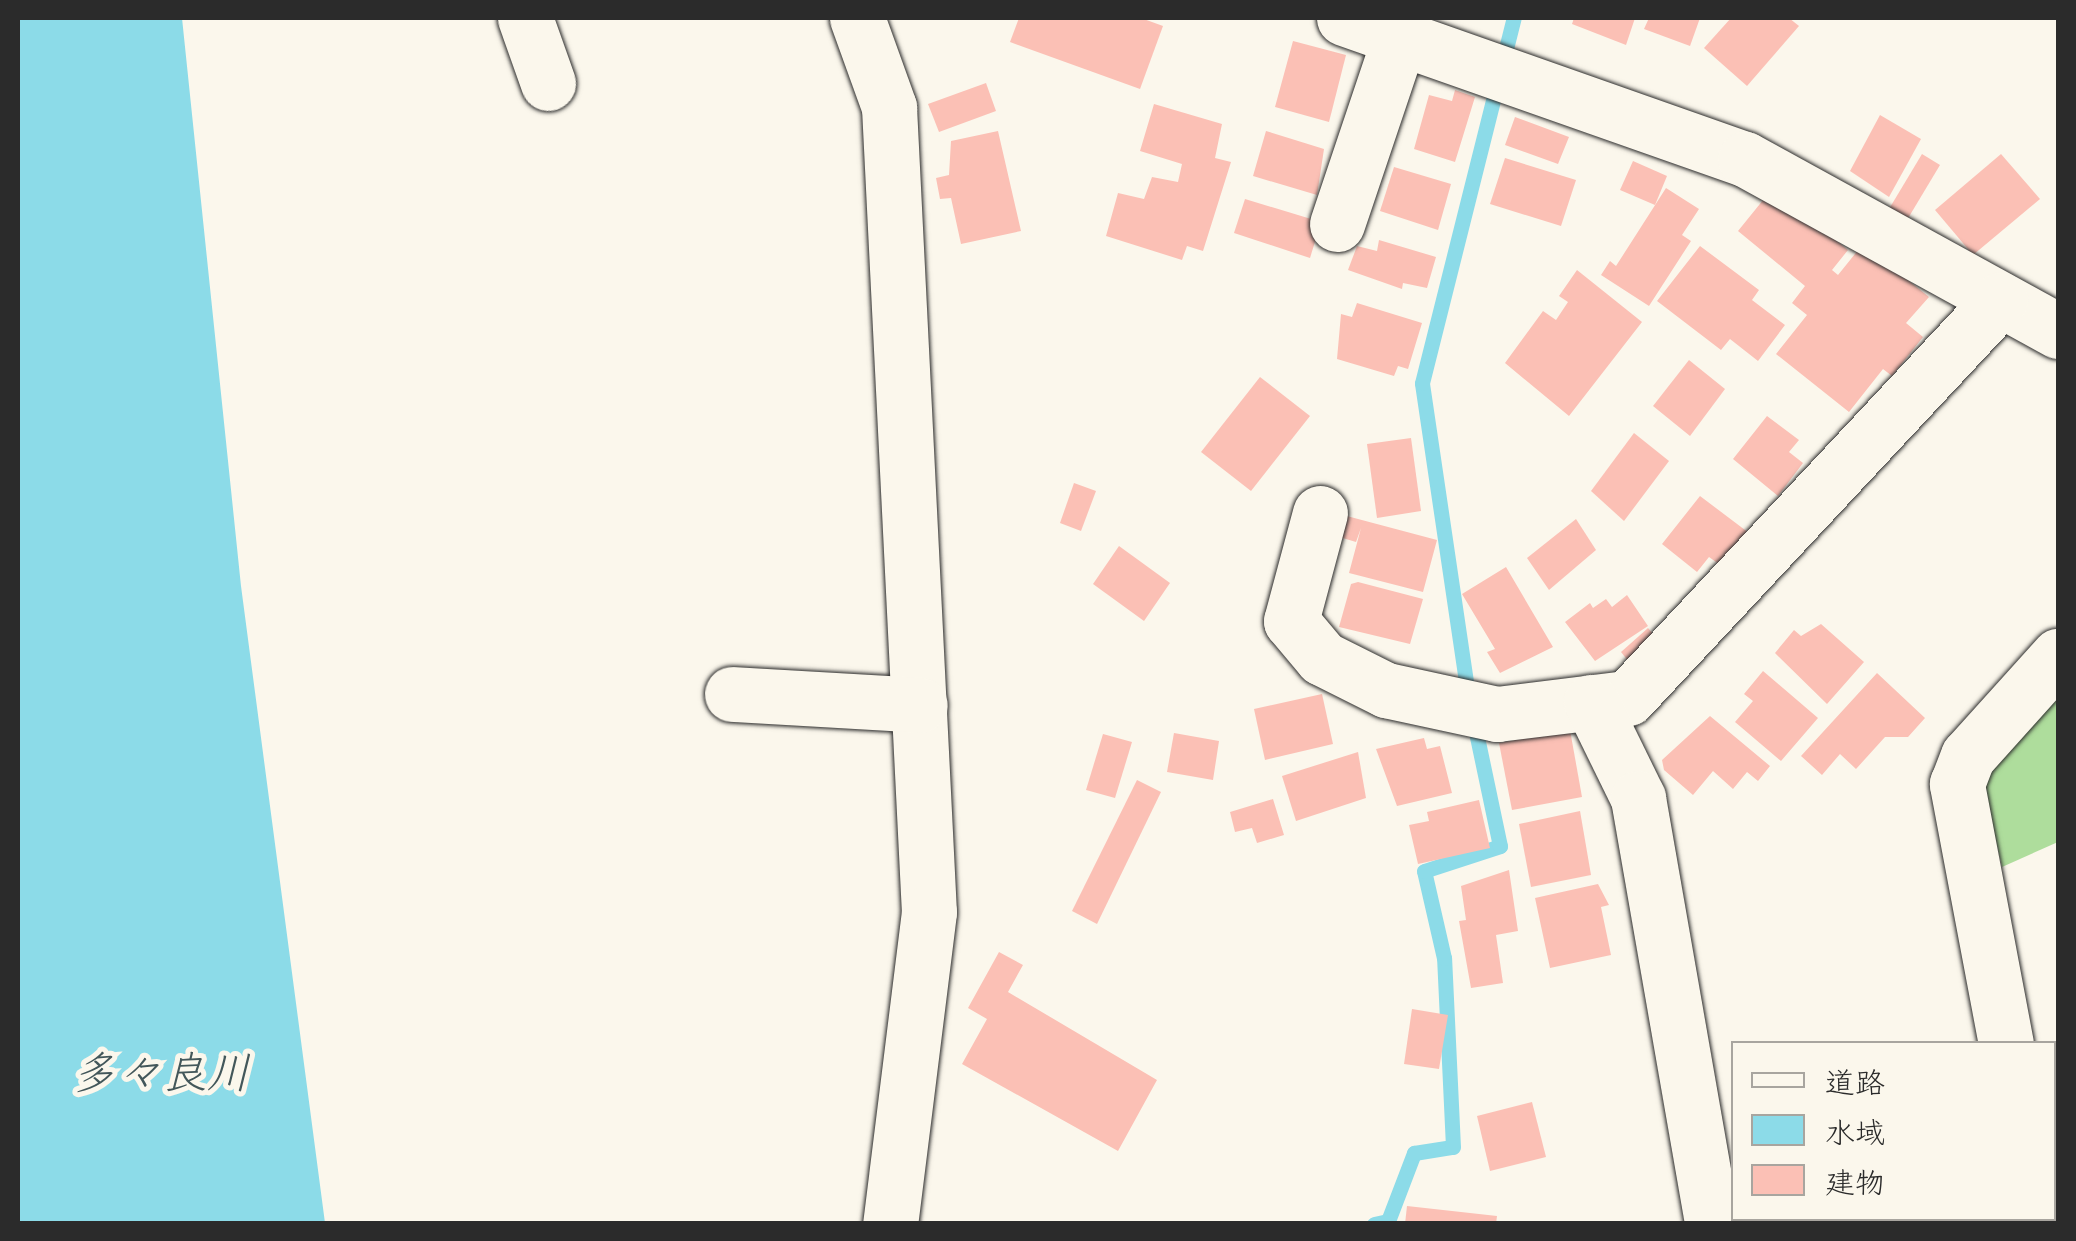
<!DOCTYPE html>
<meta charset="utf-8">
<style>
body{margin:0}
#map{position:relative;width:2076px;height:1241px;overflow:hidden;background:#fbf7ec;font-family:Caveat,"Klee One",sans-serif}
div>[style]{position:absolute}
.green>*{inset:0;background:#aedd9c}
.water>*{inset:0;background:#8cdbe8}
.stream>*{height:15px;margin:-7.5px;padding:0 7.5px;transform-origin:7.5px;border-radius:7.5px;background:#8cdbe8}
.building>*{inset:0;background:#fbc0b5}
.roads{filter:drop-shadow(0 0 2px #2b2b2b) drop-shadow(0 0 2px #2b2b2b)}
.minor>*{height:55px;margin:-27.5px;padding:0 27.5px;transform-origin:27.5px;border-radius:27.5px;background:#fbf7ec}
span{translate:-50% -50%;white-space:nowrap;text-align:center;line-height:1.15;-webkit-text-stroke:10px #fbf7ec;paint-order:stroke}
.water-label{font-size:45px;color:#43575a;font-style:italic}
.frame{position:absolute;inset:0;border:20px solid #2b2b2b;pointer-events:none}
.legend{position:absolute;left:1731px;top:1041px;width:325px;height:180px;box-sizing:border-box;background:#fbf7ec;border:2px solid #a8a59f;margin:0;padding:12px 18px;list-style:none;font-size:30px;color:#2b2b2b}
.legend li{display:flex;align-items:center;gap:20px;height:50px}
.legend b{width:50px;border:2px solid #a8a59f}
</style>
<div id="map">
<div class="green">
<i style="clip-path:polygon(2058px 687px,2058px 842px,2002px 867px,1983px 784px,1987px 762px)"></i>
</div>
<div class="water">
<i style="clip-path:polygon(18px 18px,182px 18px,241px 586px,325px 1223px,19px 1223px)"></i>
</div>
<div class="stream">
<i style="left:1468px;top:695px;width:315px;rotate:-98.4deg"></i>
<i style="left:1422px;top:383px;width:376px;rotate:-75.9deg"></i>
<i style="left:1374px;top:1224px;width:14px;rotate:-12deg"></i>
<i style="left:1388px;top:1221px;width:73px;rotate:-69.1deg"></i>
<i style="left:1414px;top:1153px;width:39px;rotate:-9deg"></i>
<i style="left:1453px;top:1147px;width:189px;rotate:-92.7deg"></i>
<i style="left:1444px;top:958px;width:89px;rotate:-102.9deg"></i>
<i style="left:1424px;top:871px;width:80px;rotate:-18.2deg"></i>
<i style="left:1500px;top:846px;width:131px;rotate:-101.9deg"></i>
</div>
<div class="building">
<i style="clip-path:polygon(1019px 18px,1141px 18px,1163px 26px,1140px 89px,1010px 42px)"></i>
<i style="clip-path:polygon(1574px 18px,1635px 18px,1626px 45px,1572px 24px)"></i>
<i style="clip-path:polygon(1649px 18px,1700px 18px,1690px 46px,1644px 29px)"></i>
<i style="clip-path:polygon(1731px 18px,1789px 18px,1799px 26px,1747px 86px,1704px 48px)"></i>
<i style="clip-path:polygon(1293px 41px,1346px 55px,1329px 122px,1275px 107px)"></i>
<i style="clip-path:polygon(986px 83px,996px 111px,939px 132px,928px 104px)"></i>
<i style="clip-path:polygon(1455px 90px,1475px 97px,1455px 162px,1414px 149px,1429px 95px,1452px 101px)"></i>
<i style="clip-path:polygon(1154px 104px,1222px 124px,1215px 158px,1231px 162px,1203px 251px,1187px 246px,1182px 260px,1106px 236px,1118px 193px,1144px 199px,1152px 177px,1178px 182px,1182px 164px,1140px 151px)"></i>
<i style="clip-path:polygon(1880px 115px,1921px 139px,1889px 197px,1850px 171px)"></i>
<i style="clip-path:polygon(1515px 117px,1569px 137px,1558px 164px,1505px 145px)"></i>
<i style="clip-path:polygon(998px 131px,1021px 231px,961px 244px,951px 198px,940px 199px,936px 178px,949px 175px,951px 141px)"></i>
<i style="clip-path:polygon(1266px 131px,1324px 149px,1317px 195px,1253px 176px)"></i>
<i style="clip-path:polygon(1922px 154px,1940px 165px,1907px 220px,1889px 209px)"></i>
<i style="clip-path:polygon(2001px 154px,2040px 199px,1973px 255px,1935px 210px)"></i>
<i style="clip-path:polygon(1505px 158px,1576px 180px,1561px 226px,1490px 204px)"></i>
<i style="clip-path:polygon(1633px 161px,1667px 176px,1655px 205px,1620px 190px)"></i>
<i style="clip-path:polygon(1394px 167px,1451px 184px,1438px 230px,1380px 211px)"></i>
<i style="clip-path:polygon(1666px 188px,1699px 209px,1682px 235px,1691px 241px,1649px 306px,1601px 275px,1610px 261px,1616px 266px)"></i>
<i style="clip-path:polygon(1772px 189px,1848px 250px,1832px 270px,1838px 275px,1863px 244px,1929px 297px,1906px 323px,1923px 337px,1892px 376px,1883px 369px,1849px 412px,1776px 354px,1807px 315px,1792px 303px,1805px 286px,1738px 231px)"></i>
<i style="clip-path:polygon(1245px 199px,1321px 222px,1310px 258px,1234px 233px)"></i>
<i style="clip-path:polygon(1379px 240px,1436px 257px,1427px 288px,1403px 283px,1402px 289px,1348px 270px,1357px 246px,1377px 251px)"></i>
<i style="clip-path:polygon(1700px 246px,1759px 290px,1752px 300px,1785px 325px,1758px 361px,1730px 339px,1721px 350px,1657px 301px)"></i>
<i style="clip-path:polygon(1577px 270px,1642px 322px,1569px 416px,1505px 363px,1543px 311px,1556px 320px,1568px 302px,1559px 296px)"></i>
<i style="clip-path:polygon(1357px 303px,1422px 323px,1408px 369px,1398px 366px,1394px 376px,1337px 359px,1341px 314px,1352px 317px)"></i>
<i style="clip-path:polygon(1689px 360px,1725px 389px,1690px 436px,1653px 406px)"></i>
<i style="clip-path:polygon(1260px 377px,1310px 416px,1251px 491px,1201px 452px)"></i>
<i style="clip-path:polygon(1767px 416px,1799px 440px,1789px 452px,1803px 463px,1778px 496px,1733px 459px)"></i>
<i style="clip-path:polygon(1634px 433px,1669px 461px,1624px 521px,1591px 491px)"></i>
<i style="clip-path:polygon(1411px 438px,1421px 511px,1377px 518px,1367px 444px)"></i>
<i style="clip-path:polygon(1074px 483px,1096px 491px,1081px 531px,1060px 523px)"></i>
<i style="clip-path:polygon(1700px 496px,1749px 533px,1723px 567px,1709px 557px,1697px 572px,1662px 544px)"></i>
<i style="clip-path:polygon(1343px 515px,1437px 540px,1423px 592px,1349px 573px,1361px 528px,1356px 542px,1336px 536px)"></i>
<i style="clip-path:polygon(1576px 519px,1596px 550px,1549px 590px,1527px 558px)"></i>
<i style="clip-path:polygon(1119px 546px,1170px 583px,1144px 621px,1093px 584px)"></i>
<i style="clip-path:polygon(1506px 567px,1553px 647px,1500px 673px,1487px 652px,1495px 649px,1462px 594px)"></i>
<i style="clip-path:polygon(1358px 582px,1423px 599px,1410px 644px,1339px 627px,1351px 584px)"></i>
<i style="clip-path:polygon(1627px 595px,1648px 626px,1595px 661px,1565px 622px,1590px 603px,1593px 608px,1606px 599px,1612px 607px)"></i>
<i style="clip-path:polygon(1821px 624px,1864px 662px,1827px 704px,1775px 653px,1794px 630px,1801px 636px)"></i>
<i style="clip-path:polygon(1648px 628px,1662px 644px,1633px 667px,1621px 652px)"></i>
<i style="clip-path:polygon(1763px 671px,1818px 718px,1781px 761px,1735px 722px,1753px 701px,1744px 694px)"></i>
<i style="clip-path:polygon(1877px 673px,1925px 718px,1908px 737px,1885px 737px,1856px 769px,1840px 754px,1822px 775px,1801px 756px)"></i>
<i style="clip-path:polygon(1322px 694px,1333px 744px,1265px 760px,1254px 709px)"></i>
<i style="clip-path:polygon(1710px 716px,1770px 766px,1758px 781px,1747px 772px,1733px 789px,1713px 771px,1693px 795px,1664px 770px,1662px 760px)"></i>
<i style="clip-path:polygon(1570px 730px,1582px 797px,1512px 810px,1499px 743px)"></i>
<i style="clip-path:polygon(1174px 733px,1219px 741px,1213px 780px,1167px 772px)"></i>
<i style="clip-path:polygon(1103px 734px,1132px 742px,1115px 798px,1086px 790px)"></i>
<i style="clip-path:polygon(1424px 738px,1427px 749px,1440px 746px,1452px 793px,1397px 806px,1376px 749px)"></i>
<i style="clip-path:polygon(1358px 752px,1366px 798px,1296px 821px,1282px 776px)"></i>
<i style="clip-path:polygon(1137px 780px,1161px 792px,1097px 924px,1072px 911px)"></i>
<i style="clip-path:polygon(1273px 799px,1284px 835px,1257px 843px,1252px 828px,1235px 832px,1230px 812px)"></i>
<i style="clip-path:polygon(1479px 800px,1490px 848px,1418px 864px,1409px 825px,1429px 821px,1427px 812px)"></i>
<i style="clip-path:polygon(1580px 811px,1591px 875px,1531px 887px,1519px 824px)"></i>
<i style="clip-path:polygon(1509px 870px,1518px 931px,1496px 935px,1503px 983px,1471px 988px,1459px 921px,1466px 920px,1461px 886px)"></i>
<i style="clip-path:polygon(1598px 884px,1609px 905px,1601px 907px,1611px 955px,1550px 968px,1535px 898px)"></i>
<i style="clip-path:polygon(999px 952px,1023px 965px,1008px 992px,1157px 1080px,1118px 1151px,962px 1064px,987px 1019px,968px 1008px)"></i>
<i style="clip-path:polygon(1412px 1009px,1448px 1015px,1439px 1069px,1404px 1064px)"></i>
<i style="clip-path:polygon(1532px 1102px,1546px 1157px,1490px 1171px,1477px 1116px)"></i>
<i style="clip-path:polygon(1407px 1206px,1497px 1216px,1496px 1224px,1405px 1224px)"></i>
<i style="clip-path:polygon(1909px 1218px,1994px 1218px,1995px 1224px,1910px 1224px)"></i>
</div>
<div class="roads">
<div class="minor">
<i style="left:525px;top:18px;width:69px;rotate:70.5deg"></i>
<i style="left:857px;top:18px;width:95px;rotate:70.2deg"></i>
<i style="left:889px;top:107px;width:806px;rotate:87.16deg"></i>
<i style="left:929px;top:912px;width:314px;rotate:97.1deg"></i>
<i style="left:1344px;top:18px;width:425px;rotate:19.4deg"></i>
<i style="left:1745px;top:159px;width:357px;rotate:28.8deg"></i>
<i style="left:1337px;top:224px;width:197px;rotate:-71.4deg"></i>
<i style="left:1320px;top:513px;width:112px;rotate:105deg"></i>
<i style="left:1291px;top:621px;width:48px;rotate:50deg"></i>
<i style="left:1322px;top:658px;width:72px;rotate:26.6deg"></i>
<i style="left:1386px;top:690px;width:114px;rotate:12.2deg"></i>
<i style="left:1497px;top:714px;width:132px;rotate:-7deg"></i>
<i style="left:1628px;top:698px;width:545px;rotate:-46.93deg"></i>
<i style="left:732px;top:694px;width:188px;rotate:3.3deg"></i>
<i style="left:1591px;top:702px;width:107px;rotate:63.9deg"></i>
<i style="left:1638px;top:798px;width:432px;rotate:80.1deg"></i>
<i style="left:2006px;top:1044px;width:265px;rotate:-100.7deg"></i>
<i style="left:1957px;top:784px;width:30px;rotate:-69deg"></i>
<i style="left:1968px;top:756px;width:135px;rotate:-48deg"></i>
<i style="left:2039px;top:1218px;width:6px;rotate:81deg"></i>
</div>
</div>
<div class="water-label">
<span style="left:161px;top:1074px">多々良川</span>
</div>
<div class="frame"></div>
<ul class="legend">
<li><b style="height:12px;background:#fbf7ec"></b>道路</li>
<li><b style="height:28px;background:#8cdbe8"></b>水域</li>
<li><b style="height:28px;background:#fbc0b5"></b>建物</li>
</ul>
</div>
